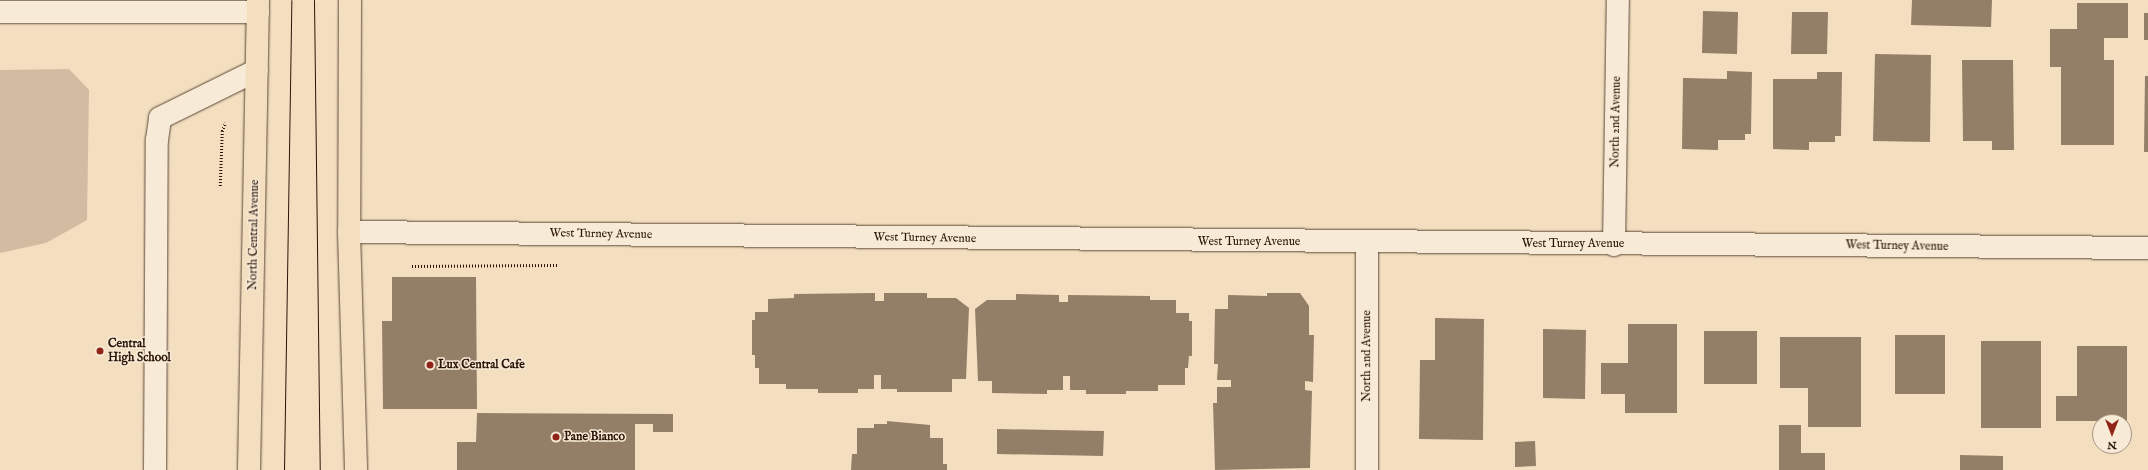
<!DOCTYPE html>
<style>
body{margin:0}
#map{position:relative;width:2148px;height:470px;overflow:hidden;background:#f3dfc0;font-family:"IM FELL English",serif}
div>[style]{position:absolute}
.green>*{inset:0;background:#d1bca1}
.building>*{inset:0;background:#937e67}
.path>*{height:2.5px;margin-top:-1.25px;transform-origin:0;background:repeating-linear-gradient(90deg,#2a1407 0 1px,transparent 0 3px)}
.roads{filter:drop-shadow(0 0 1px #5c4735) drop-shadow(0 0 1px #5c4735)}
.minor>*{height:22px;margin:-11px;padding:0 11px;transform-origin:11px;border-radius:11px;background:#f7ead6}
.major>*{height:22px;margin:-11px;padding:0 11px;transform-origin:11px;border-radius:11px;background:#f3dfc0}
.tram>*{height:1px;margin:-0.5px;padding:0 0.5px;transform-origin:0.5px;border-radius:0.5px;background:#2a1407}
.dots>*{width:11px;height:11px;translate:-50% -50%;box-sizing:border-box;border:2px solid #f7ead6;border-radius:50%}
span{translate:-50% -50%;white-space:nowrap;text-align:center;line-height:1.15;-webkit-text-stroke:3px #f7ead6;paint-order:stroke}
.street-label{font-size:12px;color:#2a1407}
.poi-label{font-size:12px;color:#2a1407;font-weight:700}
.left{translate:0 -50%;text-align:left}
.north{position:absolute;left:2092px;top:414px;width:40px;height:40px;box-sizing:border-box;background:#f7ead6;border:1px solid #a59483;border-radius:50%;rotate:180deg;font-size:11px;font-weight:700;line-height:16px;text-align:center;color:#2a1407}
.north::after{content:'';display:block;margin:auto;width:14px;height:18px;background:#8f2418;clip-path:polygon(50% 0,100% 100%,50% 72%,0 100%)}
</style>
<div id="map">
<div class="green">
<i style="clip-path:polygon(69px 69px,89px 90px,87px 220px,46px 243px,0 253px,0 70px)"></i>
</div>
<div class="building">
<i style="clip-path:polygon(1912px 0,1992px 0,1991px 27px,1911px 25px)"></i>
<i style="clip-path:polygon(2077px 3px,2128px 3px,2128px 38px,2104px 38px,2104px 60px,2114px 60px,2114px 145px,2061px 145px,2061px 67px,2050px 67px,2050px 29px,2077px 29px)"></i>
<i style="clip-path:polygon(1703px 11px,1738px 12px,1737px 54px,1702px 53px)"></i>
<i style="clip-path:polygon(1792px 12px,1828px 12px,1827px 54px,1791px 54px)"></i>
<i style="clip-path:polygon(2144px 13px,2148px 13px,2148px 40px,2144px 40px)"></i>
<i style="clip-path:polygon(1875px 54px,1931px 55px,1930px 142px,1873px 141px)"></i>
<i style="clip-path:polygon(1962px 60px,2013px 60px,2014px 150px,1992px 150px,1992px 141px,1963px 141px)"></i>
<i style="clip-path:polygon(1727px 71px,1752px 72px,1751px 134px,1745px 134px,1745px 140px,1718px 140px,1718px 150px,1682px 149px,1683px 78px,1727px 79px)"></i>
<i style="clip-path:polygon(1817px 72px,1842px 72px,1841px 136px,1835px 136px,1835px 142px,1809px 142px,1809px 150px,1773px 149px,1773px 79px,1817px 79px)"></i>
<i style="clip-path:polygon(2145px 76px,2148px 76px,2148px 152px,2144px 152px)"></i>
<i style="clip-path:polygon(392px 277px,476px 277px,477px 409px,383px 409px,382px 321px,392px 321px)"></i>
<i style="clip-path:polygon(875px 293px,875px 301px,884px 301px,884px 293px,927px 293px,927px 298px,956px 298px,969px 308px,966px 379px,952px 379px,952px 392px,897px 392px,897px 389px,881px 389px,881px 375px,874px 375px,874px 389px,858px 389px,858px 393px,818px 393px,818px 389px,786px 389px,786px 384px,759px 384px,759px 368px,755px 368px,755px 355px,752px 355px,752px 320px,755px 320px,755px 312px,768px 312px,768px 299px,794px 298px,794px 294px)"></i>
<i style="clip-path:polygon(1267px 293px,1300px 293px,1309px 306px,1309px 335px,1314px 335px,1313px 382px,1305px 381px,1305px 390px,1312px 391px,1310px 468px,1215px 470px,1213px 403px,1217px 403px,1217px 387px,1231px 387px,1231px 380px,1217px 380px,1218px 364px,1214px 364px,1215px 309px,1228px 309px,1228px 295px,1267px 296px)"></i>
<i style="clip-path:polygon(1016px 294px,1059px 295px,1059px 302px,1068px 302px,1068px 295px,1150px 296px,1150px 300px,1176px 300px,1176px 313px,1189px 313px,1189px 321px,1192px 321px,1192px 356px,1189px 356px,1188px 368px,1185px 368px,1185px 385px,1158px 385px,1158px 391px,1126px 391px,1126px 394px,1086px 394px,1086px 390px,1070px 390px,1070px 376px,1063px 376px,1063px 390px,1047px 390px,1047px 394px,992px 393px,992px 381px,978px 381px,975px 309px,987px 300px,1016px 300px)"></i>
<i style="clip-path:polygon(1435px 318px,1484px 319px,1483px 440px,1419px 439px,1420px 360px,1435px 360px)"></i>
<i style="clip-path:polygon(1628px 324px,1677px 324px,1677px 413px,1625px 413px,1625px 394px,1601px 394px,1601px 363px,1628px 363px)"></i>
<i style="clip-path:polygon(1543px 329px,1586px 330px,1585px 399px,1543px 398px)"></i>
<i style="clip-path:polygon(1704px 331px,1757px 331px,1757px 384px,1704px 384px)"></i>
<i style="clip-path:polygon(1895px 335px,1945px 335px,1945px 394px,1895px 394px)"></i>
<i style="clip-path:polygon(1780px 337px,1861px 337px,1861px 427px,1808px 427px,1808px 388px,1780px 388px)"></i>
<i style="clip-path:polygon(1981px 341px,2041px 341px,2041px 428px,1981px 428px)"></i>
<i style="clip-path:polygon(2077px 346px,2127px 346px,2127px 421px,2056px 421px,2056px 396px,2077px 396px)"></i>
<i style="clip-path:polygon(477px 413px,673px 414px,673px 432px,653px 432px,653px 424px,635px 424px,635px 470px,457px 470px,457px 442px,476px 442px)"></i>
<i style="clip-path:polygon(887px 421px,930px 425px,930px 438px,943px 438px,943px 464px,947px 464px,947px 470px,851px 470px,852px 454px,857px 454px,857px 428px,874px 428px,874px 424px,887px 424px)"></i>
<i style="clip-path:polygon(1779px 425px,1801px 425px,1801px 453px,1825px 453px,1825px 470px,1779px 470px)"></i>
<i style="clip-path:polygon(997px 429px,1104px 431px,1103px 456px,997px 454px)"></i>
<i style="clip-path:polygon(1535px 441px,1536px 466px,1515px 467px,1515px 442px)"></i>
<i style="clip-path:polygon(1960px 455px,2003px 456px,2003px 470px,1960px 470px)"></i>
</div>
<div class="path">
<i style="left:220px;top:186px;width:55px;rotate:-87.9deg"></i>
<i style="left:222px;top:131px;width:9px;rotate:-69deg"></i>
<i style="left:412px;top:266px;width:146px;rotate:-0.4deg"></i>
</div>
<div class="roads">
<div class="minor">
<i style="left:0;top:12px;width:258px"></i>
<i style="left:349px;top:232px;width:1799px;rotate:0.51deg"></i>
<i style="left:1367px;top:243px;width:227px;rotate:90deg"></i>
<i style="left:1614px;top:245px;width:245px;rotate:-89.1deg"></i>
<i style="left:155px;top:470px;width:330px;rotate:-89.7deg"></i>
<i style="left:157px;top:140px;width:22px;rotate:-82deg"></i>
<i style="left:160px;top:118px;width:108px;rotate:-26.3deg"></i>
</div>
<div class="major">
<i style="left:350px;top:0;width:232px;rotate:90.2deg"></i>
<i style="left:349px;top:232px;width:238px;rotate:88.3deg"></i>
<i style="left:249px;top:470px;width:470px;rotate:-88.9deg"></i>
</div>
</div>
<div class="tram">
<i style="left:314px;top:0;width:470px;rotate:89.3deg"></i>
<i style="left:284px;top:470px;width:470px;rotate:-89.1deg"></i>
</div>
<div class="dots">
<i style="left:100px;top:351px;background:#8f2418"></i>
<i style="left:430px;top:365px;background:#8f2418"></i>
<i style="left:556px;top:437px;background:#8f2418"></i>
</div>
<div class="street-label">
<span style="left:1616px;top:122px;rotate:-89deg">North 2nd Avenue</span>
<span style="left:601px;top:234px;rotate:1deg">West Turney Avenue</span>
<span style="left:254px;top:235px;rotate:-89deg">North Central Avenue</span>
<span style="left:925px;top:238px;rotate:1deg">West Turney Avenue</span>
<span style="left:1249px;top:242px">West Turney Avenue</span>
<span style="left:1573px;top:244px">West Turney Avenue</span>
<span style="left:1897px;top:246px;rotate:1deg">West Turney Avenue</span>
<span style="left:1367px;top:356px;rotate:-90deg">North 2nd Avenue</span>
</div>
<div class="poi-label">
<span class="left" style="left:108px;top:351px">Central<br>High School</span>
<span class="left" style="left:438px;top:365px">Lux Central Cafe</span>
<span class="left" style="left:564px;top:437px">Pane Bianco</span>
</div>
<div class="north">N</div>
</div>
